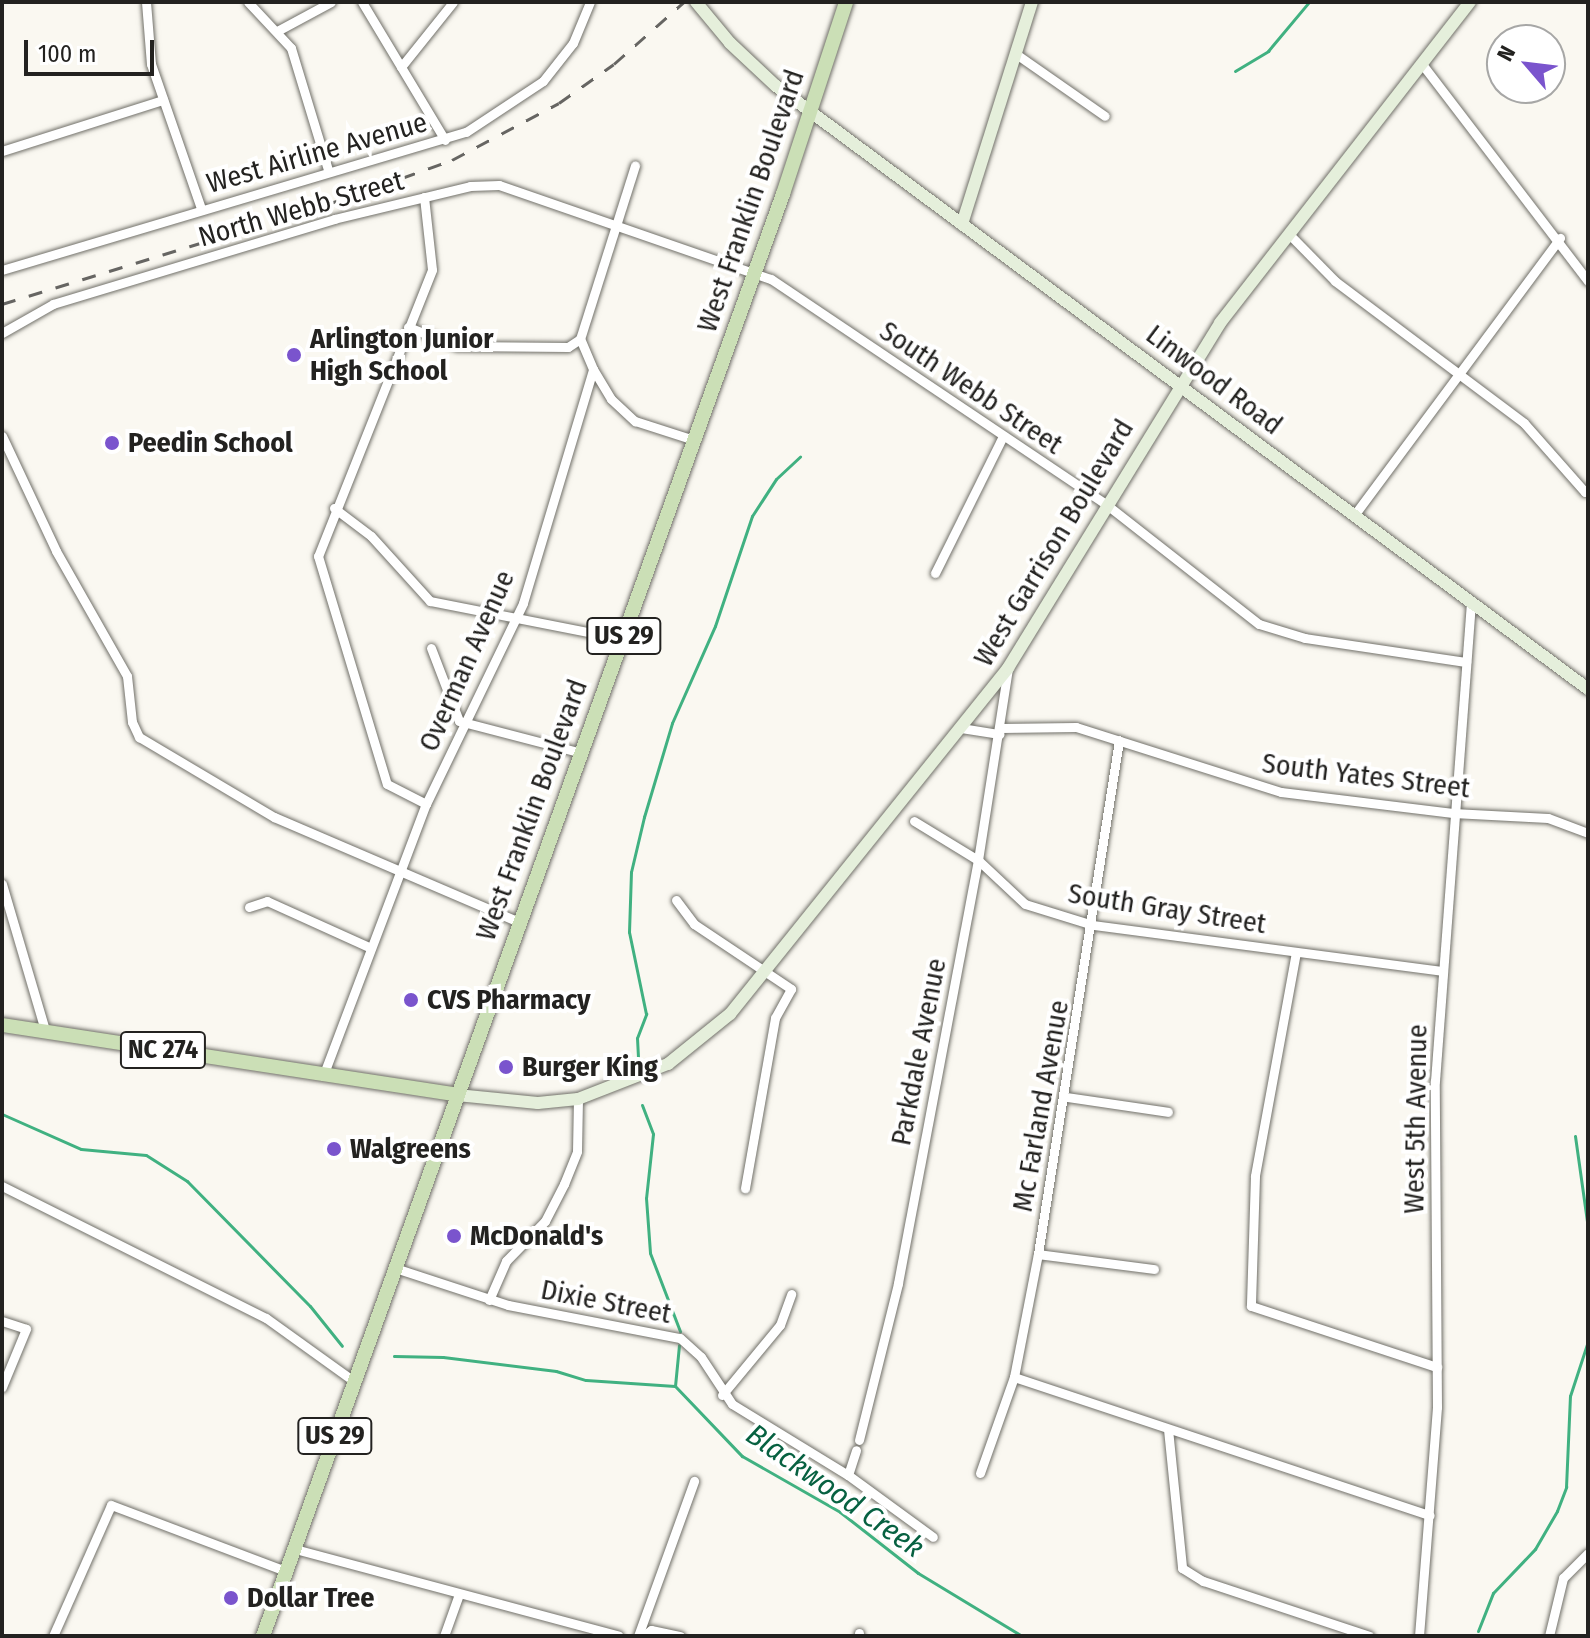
<!DOCTYPE html>
<style>
body{margin:0}
#map{position:relative;width:1590px;height:1638px;overflow:hidden;background:#faf8f1;font-family:"Fira Sans Condensed",sans-serif}
div>[style]{position:absolute}
.stream>*{height:3px;margin:-1.5px;padding:0 1.5px;transform-origin:1.5px;border-radius:1.5px;background:#40b181}
.roads{filter:drop-shadow(0 0 2px #717069) drop-shadow(0 0 2px #717069)}
.street>*{height:9px;margin:-4.5px;padding:0 4.5px;transform-origin:4.5px;border-radius:4.5px;background:#fff}
.secondary>*{height:12px;margin:-6px;padding:0 6px;transform-origin:6px;border-radius:6px;background:#e5efdb}
.primary>*{height:14px;margin:-7px;padding:0 7px;transform-origin:7px;border-radius:7px;background:#cbdfb6}
.rail>*{height:3px;margin-top:-1.5px;transform-origin:0;background:repeating-linear-gradient(90deg,#666562 0 14px,transparent 0 28px)}
.dots>*{width:22px;height:22px;translate:-50% -50%;box-sizing:border-box;border:4px solid #fff;border-radius:50%}
span{translate:-50% -50%;white-space:nowrap;text-align:center;line-height:1.15;-webkit-text-stroke:8px #fff;paint-order:stroke}
.shield-label span{padding:2px 6px;background:#fff;border:2px solid;border-radius:6px;-webkit-text-stroke-width:0}
.shield-label{font-size:26px;color:#232220;font-weight:700}
.street-label{font-size:28px;color:#232220}
.poi-label{font-size:28px;color:#232220;font-weight:700}
.left{translate:0 -50%;text-align:left}
.water-label{font-size:30px;color:#076141;font-style:italic}
.frame{position:absolute;inset:0;border:4px solid #232220;pointer-events:none}
.north{position:absolute;left:1486px;top:24px;width:80px;height:80px;box-sizing:border-box;background:#fff;border:2px solid #a7a7a6;border-radius:50%;rotate:298deg;font-size:22px;font-weight:700;line-height:32px;text-align:center;color:#232220}
.north::after{content:'';display:block;margin:auto;width:28px;height:36px;background:#7a54cd;clip-path:polygon(50% 0,100% 100%,50% 72%,0 100%)}
.scale{position:absolute;left:24px;top:40px;width:130px;height:36px;box-sizing:border-box;border:4px solid #232220;border-top:0;padding-left:10px;font-size:24px;line-height:28px;white-space:nowrap;color:#232220;-webkit-text-stroke:6px #fff;paint-order:stroke}
</style>
<div id="map">
<div class="stream">
<i style="left:1235px;top:71px;width:39px;rotate:-31deg"></i>
<i style="left:1268px;top:51px;width:64px;rotate:-50.1deg"></i>
<i style="left:638px;top:1057px;width:19px;rotate:-93deg"></i>
<i style="left:637px;top:1038px;width:26px;rotate:-69deg"></i>
<i style="left:646px;top:1014px;width:84px;rotate:-101.7deg"></i>
<i style="left:629px;top:932px;width:60px;rotate:-88.1deg"></i>
<i style="left:631px;top:872px;width:57px;rotate:-76.7deg"></i>
<i style="left:644px;top:817px;width:98px;rotate:-73.4deg"></i>
<i style="left:672px;top:723px;width:106px;rotate:-66.1deg"></i>
<i style="left:715px;top:626px;width:116px;rotate:-71.4deg"></i>
<i style="left:752px;top:516px;width:44px;rotate:-57deg"></i>
<i style="left:776px;top:479px;width:33px;rotate:-43deg"></i>
<i style="left:642px;top:1105px;width:31px;rotate:69deg"></i>
<i style="left:653px;top:1134px;width:64px;rotate:96.2deg"></i>
<i style="left:646px;top:1198px;width:55px;rotate:85.8deg"></i>
<i style="left:650px;top:1253px;width:84px;rotate:69deg"></i>
<i style="left:2px;top:1114px;width:86px;rotate:23.9deg"></i>
<i style="left:81px;top:1149px;width:65px;rotate:5.3deg"></i>
<i style="left:146px;top:1155px;width:49px;rotate:32.4deg"></i>
<i style="left:187px;top:1181px;width:175px;rotate:45.5deg"></i>
<i style="left:310px;top:1306px;width:51px;rotate:51.3deg"></i>
<i style="left:1575px;top:1136px;width:94px;rotate:82deg"></i>
<i style="left:394px;top:1356px;width:49px;rotate:1.2deg"></i>
<i style="left:443px;top:1357px;width:114px;rotate:7.1deg"></i>
<i style="left:556px;top:1371px;width:31px;rotate:17deg"></i>
<i style="left:586px;top:1380px;width:89px;rotate:3.9deg"></i>
<i style="left:675px;top:1386px;width:97px;rotate:46.3deg"></i>
<i style="left:742px;top:1456px;width:113px;rotate:29.7deg"></i>
<i style="left:840px;top:1512px;width:99px;rotate:38deg"></i>
<i style="left:918px;top:1573px;width:122px;rotate:31.2deg"></i>
<i style="left:675px;top:1386px;width:41px;rotate:-84.4deg"></i>
<i style="left:1478px;top:1631px;width:41px;rotate:-68.5deg"></i>
<i style="left:1493px;top:1593px;width:61px;rotate:-46.3deg"></i>
<i style="left:1535px;top:1549px;width:44px;rotate:-59.9deg"></i>
<i style="left:1557px;top:1511px;width:26px;rotate:-69deg"></i>
<i style="left:1566px;top:1487px;width:91px;rotate:-87.5deg"></i>
<i style="left:1570px;top:1396px;width:58px;rotate:-71.9deg"></i>
</div>
<div class="roads">
<div class="street">
<i style="left:146px;top:2px;width:62px;rotate:85.4deg"></i>
<i style="left:151px;top:64px;width:152px;rotate:70.9deg"></i>
<i style="left:248px;top:2px;width:63px;rotate:46.9deg"></i>
<i style="left:291px;top:48px;width:127px;rotate:73.1deg"></i>
<i style="left:362px;top:2px;width:161px;rotate:59deg"></i>
<i style="left:279px;top:30px;width:59px;rotate:-28.3deg"></i>
<i style="left:1016px;top:54px;width:108px;rotate:34.9deg"></i>
<i style="left:1422px;top:64px;width:273px;rotate:52.6deg"></i>
<i style="left:401px;top:67px;width:83px;rotate:-51.3deg"></i>
<i style="left:2px;top:151px;width:169px;rotate:-17.6deg"></i>
<i style="left:424px;top:197px;width:73px;rotate:83.7deg"></i>
<i style="left:432px;top:270px;width:308px;rotate:111.7deg"></i>
<i style="left:318px;top:556px;width:238px;rotate:73.2deg"></i>
<i style="left:387px;top:784px;width:44px;rotate:27.1deg"></i>
<i style="left:1290px;top:235px;width:64px;rotate:45.6deg"></i>
<i style="left:1335px;top:281px;width:236px;rotate:36.9deg"></i>
<i style="left:1524px;top:423px;width:92px;rotate:48.5deg"></i>
<i style="left:1585px;top:492px;width:4px;rotate:-45deg"></i>
<i style="left:2px;top:270px;width:484px;rotate:-16.6deg"></i>
<i style="left:466px;top:132px;width:92px;rotate:-33.5deg"></i>
<i style="left:543px;top:81px;width:48px;rotate:-51.7deg"></i>
<i style="left:573px;top:43px;width:44px;rotate:-67.5deg"></i>
<i style="left:408px;top:327px;width:53px;rotate:21.2deg"></i>
<i style="left:457px;top:346px;width:111px;rotate:0.5deg"></i>
<i style="left:568px;top:347px;width:14px;rotate:-34deg"></i>
<i style="left:2px;top:333px;width:59px;rotate:-29.6deg"></i>
<i style="left:53px;top:304px;width:294px;rotate:-16.8deg"></i>
<i style="left:334px;top:219px;width:140px;rotate:-13.6deg"></i>
<i style="left:470px;top:186px;width:29px;rotate:-2deg"></i>
<i style="left:499px;top:185px;width:288px;rotate:19.1deg"></i>
<i style="left:771px;top:279px;width:405px;rotate:33.9deg"></i>
<i style="left:1107px;top:505px;width:193px;rotate:38.1deg"></i>
<i style="left:1259px;top:624px;width:48px;rotate:16.9deg"></i>
<i style="left:1305px;top:638px;width:163px;rotate:8.5deg"></i>
<i style="left:593px;top:369px;width:35px;rotate:59deg"></i>
<i style="left:611px;top:399px;width:33px;rotate:43deg"></i>
<i style="left:635px;top:421px;width:62px;rotate:17.9deg"></i>
<i style="left:2px;top:436px;width:127px;rotate:64.8deg"></i>
<i style="left:56px;top:551px;width:144px;rotate:60.4deg"></i>
<i style="left:127px;top:676px;width:46px;rotate:83.8deg"></i>
<i style="left:132px;top:722px;width:17px;rotate:65deg"></i>
<i style="left:139px;top:737px;width:157px;rotate:30.7deg"></i>
<i style="left:274px;top:817px;width:264px;rotate:23.2deg"></i>
<i style="left:334px;top:508px;width:46px;rotate:37.1deg"></i>
<i style="left:371px;top:536px;width:88px;rotate:47.8deg"></i>
<i style="left:430px;top:601px;width:197px;rotate:11.1deg"></i>
<i style="left:1355px;top:514px;width:344px;rotate:-53.4deg"></i>
<i style="left:935px;top:573px;width:153px;rotate:-63.6deg"></i>
<i style="left:431px;top:648px;width:78px;rotate:69deg"></i>
<i style="left:459px;top:721px;width:127px;rotate:14.6deg"></i>
<i style="left:961px;top:728px;width:39px;rotate:9deg"></i>
<i style="left:1001px;top:728px;width:75px;rotate:-0.8deg"></i>
<i style="left:1076px;top:727px;width:215px;rotate:17.6deg"></i>
<i style="left:1281px;top:792px;width:173px;rotate:7deg"></i>
<i style="left:1453px;top:813px;width:95px;rotate:3deg"></i>
<i style="left:1548px;top:818px;width:43px;rotate:20.6deg"></i>
<i style="left:914px;top:821px;width:75px;rotate:31.4deg"></i>
<i style="left:978px;top:860px;width:64px;rotate:43.1deg"></i>
<i style="left:1025px;top:904px;width:71px;rotate:17.2deg"></i>
<i style="left:1093px;top:925px;width:351px;rotate:7.5deg"></i>
<i style="left:2px;top:884px;width:152px;rotate:73.6deg"></i>
<i style="left:676px;top:900px;width:30px;rotate:53deg"></i>
<i style="left:694px;top:924px;width:117px;rotate:33.8deg"></i>
<i style="left:791px;top:989px;width:33px;rotate:119deg"></i>
<i style="left:775px;top:1018px;width:173px;rotate:100deg"></i>
<i style="left:249px;top:907px;width:19px;rotate:-18deg"></i>
<i style="left:267px;top:901px;width:112px;rotate:24.3deg"></i>
<i style="left:1296px;top:952px;width:228px;rotate:100.4deg"></i>
<i style="left:1255px;top:1176px;width:130px;rotate:91.8deg"></i>
<i style="left:1251px;top:1306px;width:196px;rotate:18.2deg"></i>
<i style="left:323px;top:1076px;width:291px;rotate:-69.3deg"></i>
<i style="left:426px;top:804px;width:223px;rotate:-64.2deg"></i>
<i style="left:523px;top:603px;width:244px;rotate:-73.3deg"></i>
<i style="left:593px;top:369px;width:33px;rotate:-113deg"></i>
<i style="left:580px;top:339px;width:182px;rotate:-72.4deg"></i>
<i style="left:1067px;top:1097px;width:102px;rotate:8.4deg"></i>
<i style="left:2px;top:1186px;width:295px;rotate:26.6deg"></i>
<i style="left:266px;top:1318px;width:110px;rotate:35.7deg"></i>
<i style="left:1038px;top:1254px;width:117px;rotate:7.4deg"></i>
<i style="left:395px;top:1268px;width:119px;rotate:18.1deg"></i>
<i style="left:508px;top:1305px;width:175px;rotate:10.9deg"></i>
<i style="left:680px;top:1338px;width:28px;rotate:42deg"></i>
<i style="left:701px;top:1357px;width:56px;rotate:56.6deg"></i>
<i style="left:732px;top:1404px;width:136px;rotate:31.5deg"></i>
<i style="left:848px;top:1475px;width:105px;rotate:36.1deg"></i>
<i style="left:489px;top:1300px;width:43px;rotate:-66.4deg"></i>
<i style="left:506px;top:1261px;width:56px;rotate:-45.7deg"></i>
<i style="left:545px;top:1221px;width:42px;rotate:-62.8deg"></i>
<i style="left:564px;top:1184px;width:35px;rotate:-68deg"></i>
<i style="left:577px;top:1151px;width:52px;rotate:-88.9deg"></i>
<i style="left:2px;top:1321px;width:25px;rotate:18deg"></i>
<i style="left:26px;top:1329px;width:63px;rotate:112.5deg"></i>
<i style="left:1014px;top:1377px;width:438px;rotate:18.4deg"></i>
<i style="left:722px;top:1395px;width:91px;rotate:-50.4deg"></i>
<i style="left:780px;top:1325px;width:33px;rotate:-70deg"></i>
<i style="left:1168px;top:1429px;width:140px;rotate:84.2deg"></i>
<i style="left:1182px;top:1568px;width:25px;rotate:32deg"></i>
<i style="left:1203px;top:1581px;width:175px;rotate:18.3deg"></i>
<i style="left:859px;top:1440px;width:162px;rotate:-76deg"></i>
<i style="left:898px;top:1283px;width:430px;rotate:-79.3deg"></i>
<i style="left:978px;top:860px;width:194px;rotate:-81.1deg"></i>
<i style="left:980px;top:1473px;width:102px;rotate:-70.5deg"></i>
<i style="left:1014px;top:1377px;width:125px;rotate:-79deg"></i>
<i style="left:1038px;top:1254px;width:520px;rotate:-81.04deg"></i>
<i style="left:848px;top:1475px;width:26px;rotate:-72deg"></i>
<i style="left:295px;top:1549px;width:335px;rotate:15deg"></i>
<i style="left:53px;top:1636px;width:143px;rotate:-66.1deg"></i>
<i style="left:111px;top:1505px;width:187px;rotate:20.7deg"></i>
<i style="left:444px;top:1636px;width:45px;rotate:-70.3deg"></i>
<i style="left:638px;top:1636px;width:165px;rotate:-70.1deg"></i>
<i style="left:643px;top:1636px;width:10px;rotate:-37deg"></i>
<i style="left:651px;top:1630px;width:30px;rotate:12deg"></i>
<i style="left:859px;top:1636px;width:3px;rotate:-90deg"></i>
<i style="left:1419px;top:1636px;width:230px;rotate:-85.5deg"></i>
<i style="left:1437px;top:1407px;width:326px;rotate:-90.4deg"></i>
<i style="left:1435px;top:1081px;width:479px;rotate:-85.7deg"></i>
<i style="left:1549px;top:1636px;width:60px;rotate:-76.4deg"></i>
<i style="left:1563px;top:1578px;width:35px;rotate:-45deg"></i>
</div>
<div class="secondary">
<i style="left:696px;top:2px;width:53px;rotate:50.3deg"></i>
<i style="left:730px;top:43px;width:63px;rotate:43.1deg"></i>
<i style="left:776px;top:86px;width:1011px;rotate:36.6deg"></i>
<i style="left:962px;top:224px;width:233px;rotate:-72.5deg"></i>
<i style="left:457px;top:1095px;width:81px;rotate:5.6deg"></i>
<i style="left:538px;top:1103px;width:40px;rotate:-5.7deg"></i>
<i style="left:578px;top:1099px;width:97px;rotate:-21.3deg"></i>
<i style="left:668px;top:1064px;width:80px;rotate:-38.9deg"></i>
<i style="left:730px;top:1014px;width:444px;rotate:-51.2deg"></i>
<i style="left:1008px;top:668px;width:405px;rotate:-58.4deg"></i>
<i style="left:1220px;top:323px;width:407px;rotate:-52.1deg"></i>
</div>
<div class="primary">
<i style="left:2px;top:1025px;width:460px;rotate:8.7deg"></i>
<i style="left:263px;top:1636px;width:1533px;rotate:-70.17deg"></i>
<i style="left:783px;top:194px;width:202px;rotate:-71.8deg"></i>
</div>
</div>
<div class="rail">
<i style="left:2px;top:304px;width:363px;rotate:-17.1deg"></i>
<i style="left:349px;top:197px;width:109px;rotate:-19.8deg"></i>
<i style="left:452px;top:160px;width:121px;rotate:-28deg"></i>
<i style="left:559px;top:103px;width:67px;rotate:-35.3deg"></i>
<i style="left:614px;top:64px;width:94px;rotate:-41.5deg"></i>
</div>
<div class="dots">
<i style="left:294px;top:355px;background:#7a54cd"></i>
<i style="left:112px;top:443px;background:#7a54cd"></i>
<i style="left:411px;top:1000px;background:#7a54cd"></i>
<i style="left:506px;top:1067px;background:#7a54cd"></i>
<i style="left:334px;top:1149px;background:#7a54cd"></i>
<i style="left:454px;top:1236px;background:#7a54cd"></i>
<i style="left:231px;top:1598px;background:#7a54cd"></i>
</div>
<div class="shield-label">
<span style="left:624px;top:636px">US 29</span>
<span style="left:163px;top:1050px">NC 274</span>
<span style="left:335px;top:1436px">US 29</span>
</div>
<div class="street-label">
<span style="left:317px;top:153px;rotate:-16deg">West Airline Avenue</span>
<span style="left:751px;top:201px;rotate:-71deg">West Franklin Boulevard</span>
<span style="left:301px;top:209px;rotate:-16deg">North Webb Street</span>
<span style="left:1214px;top:380px;rotate:37deg">Linwood Road</span>
<span style="left:971px;top:388px;rotate:34deg">South Webb Street</span>
<span style="left:1054px;top:543px;rotate:-59deg">West Garrison Boulevard</span>
<span style="left:467px;top:661px;rotate:-66deg">Overman Avenue</span>
<span style="left:1366px;top:776px;rotate:7deg">South Yates Street</span>
<span style="left:532px;top:810px;rotate:-70deg">West Franklin Boulevard</span>
<span style="left:1167px;top:909px;rotate:9deg">South Gray Street</span>
<span style="left:919px;top:1052px;rotate:-79deg">Parkdale Avenue</span>
<span style="left:1041px;top:1106px;rotate:-80deg">Mc Farland Avenue</span>
<span style="left:1416px;top:1119px;rotate:-89deg">West 5th Avenue</span>
<span style="left:606px;top:1302px;rotate:11deg">Dixie Street</span>
</div>
<div class="poi-label">
<span class="left" style="left:310px;top:355px">Arlington Junior<br>High School</span>
<span class="left" style="left:128px;top:443px">Peedin School</span>
<span class="left" style="left:427px;top:1000px">CVS Pharmacy</span>
<span class="left" style="left:522px;top:1067px">Burger King</span>
<span class="left" style="left:350px;top:1149px">Walgreens</span>
<span class="left" style="left:470px;top:1236px">McDonald's</span>
<span class="left" style="left:247px;top:1598px">Dollar Tree</span>
</div>
<div class="water-label">
<span style="left:835px;top:1491px;rotate:35deg">Blackwood Creek</span>
</div>
<div class="frame"></div>
<div class="north">N</div>
<div class="scale">100 m</div>
</div>
